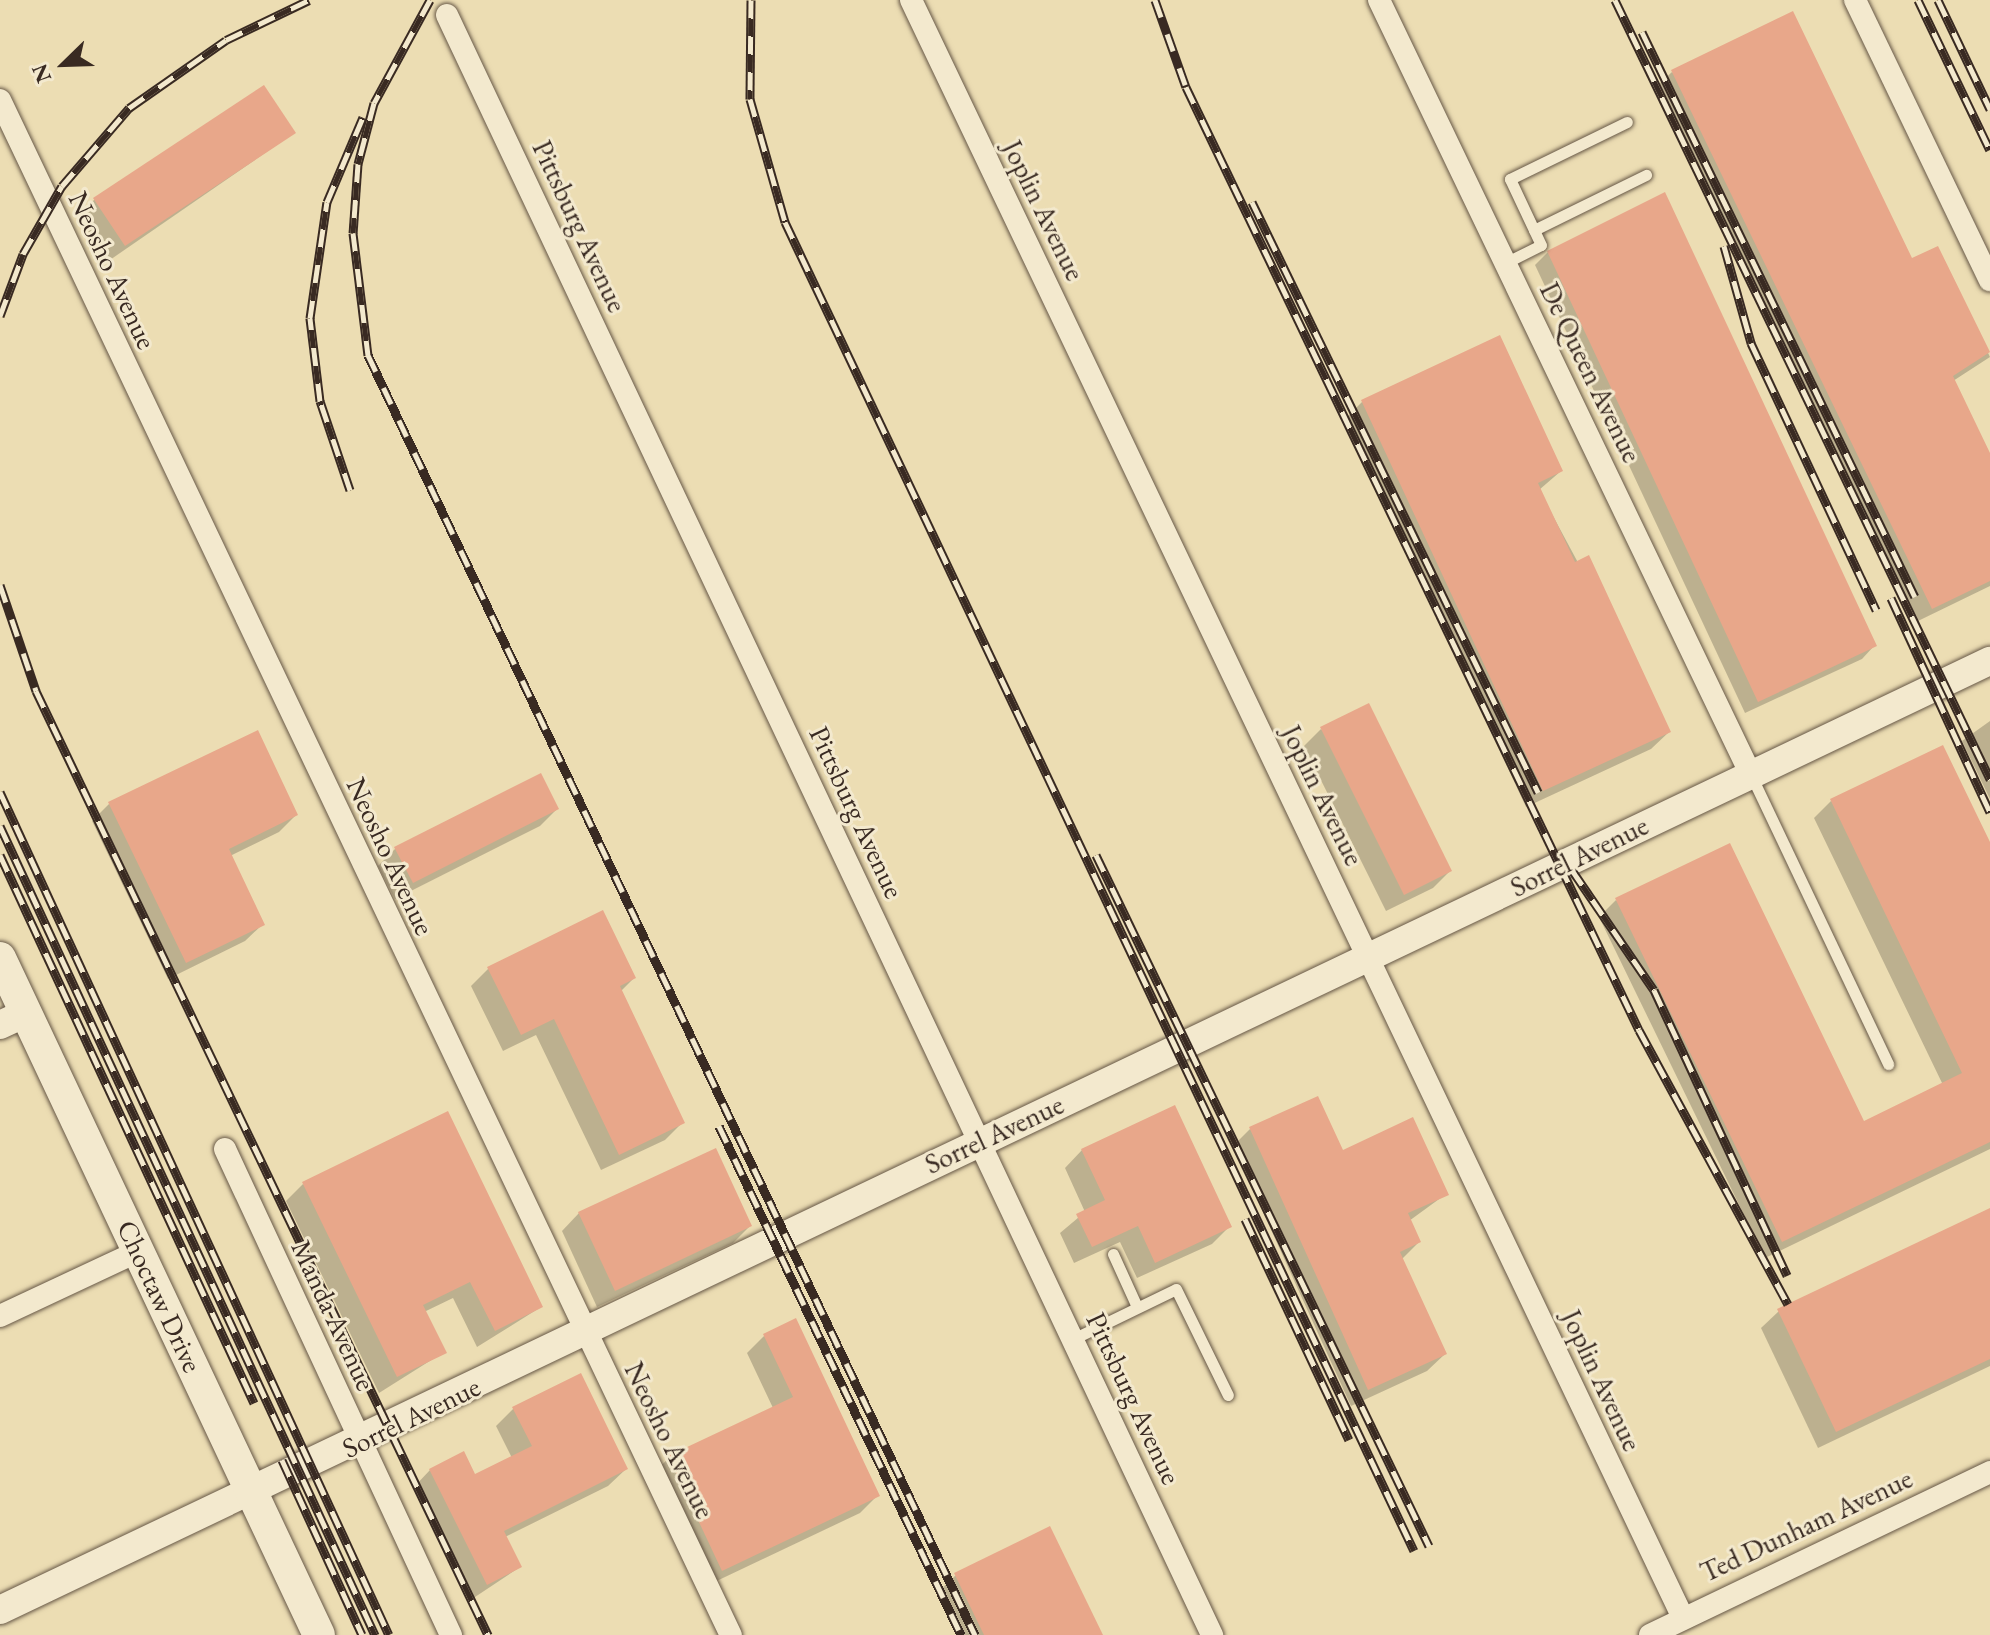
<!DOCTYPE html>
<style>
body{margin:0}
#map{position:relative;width:1990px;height:1635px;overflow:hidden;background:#ecddb3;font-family:"EB Garamond",serif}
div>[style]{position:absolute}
.shadow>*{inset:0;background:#0003}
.building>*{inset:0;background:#e8a78a}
.roads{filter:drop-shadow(0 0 2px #665746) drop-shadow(0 0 2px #665746)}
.service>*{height:11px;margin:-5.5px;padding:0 5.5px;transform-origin:5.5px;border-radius:5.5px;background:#f3e9ce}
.minor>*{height:22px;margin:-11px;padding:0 11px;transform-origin:11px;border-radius:11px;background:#f3e9ce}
.tertiary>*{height:28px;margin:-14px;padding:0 14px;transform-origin:14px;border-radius:14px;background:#f3e9ce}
.secondary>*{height:32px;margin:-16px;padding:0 16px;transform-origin:16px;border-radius:16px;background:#f3e9ce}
.rail>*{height:9px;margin-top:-4.5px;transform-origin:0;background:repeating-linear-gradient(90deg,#f3e9ce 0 18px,#392a22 0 36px);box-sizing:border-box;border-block:2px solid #392a22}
span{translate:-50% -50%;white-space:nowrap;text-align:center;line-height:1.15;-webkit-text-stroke:6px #f3e9ce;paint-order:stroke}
.street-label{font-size:28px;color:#392a22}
.north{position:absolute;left:24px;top:24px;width:80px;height:80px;-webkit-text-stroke:6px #f3e9ce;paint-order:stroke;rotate:247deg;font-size:22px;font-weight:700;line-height:32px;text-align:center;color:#392a22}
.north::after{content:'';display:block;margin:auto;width:28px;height:36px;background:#392a22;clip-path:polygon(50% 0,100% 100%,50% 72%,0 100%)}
</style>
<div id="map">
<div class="shadow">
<i style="clip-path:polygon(1672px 72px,1911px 261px,1937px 248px,1990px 357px,1953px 381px,1990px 457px,1990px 586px,1918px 621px,1659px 84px)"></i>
<i style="clip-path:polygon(294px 133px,107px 262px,77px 217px,94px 200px)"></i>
<i style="clip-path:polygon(1548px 252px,1874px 646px,1862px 659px,1745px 713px,1535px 265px)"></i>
<i style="clip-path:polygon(1363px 401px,1561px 471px,1539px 490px,1669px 732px,1651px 749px,1526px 807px,1345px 419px)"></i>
<i style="clip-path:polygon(1990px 721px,1990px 799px,1962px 741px)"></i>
<i style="clip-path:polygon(1321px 729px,1450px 871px,1433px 888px,1386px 911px,1304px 746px)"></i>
<i style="clip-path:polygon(1831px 801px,1990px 848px,1990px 1149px,1765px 1258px,1599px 917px,1616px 900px,1863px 1124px,1943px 1085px,1814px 818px)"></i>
<i style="clip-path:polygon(110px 803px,296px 815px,279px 832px,230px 856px,263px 924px,245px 941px,168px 979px,92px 821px)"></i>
<i style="clip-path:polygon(557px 809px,540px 826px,395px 899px,378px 866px,395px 849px)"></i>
<i style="clip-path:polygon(488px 969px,634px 978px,620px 992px,683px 1122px,665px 1140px,601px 1170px,536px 1035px,503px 1051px,471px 986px)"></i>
<i style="clip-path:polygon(1250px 1129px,1342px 1152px,1446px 1194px,1409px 1221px,1419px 1242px,1402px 1259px,1445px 1354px,1427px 1371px,1351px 1406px,1233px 1146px)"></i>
<i style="clip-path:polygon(1082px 1150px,1230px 1226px,1212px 1244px,1137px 1278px,1120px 1242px,1074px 1263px,1060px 1233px,1085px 1212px,1065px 1168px)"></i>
<i style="clip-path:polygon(303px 1184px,541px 1307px,477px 1347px,453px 1298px,424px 1312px,444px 1352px,379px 1393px,286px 1201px)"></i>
<i style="clip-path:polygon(1990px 1210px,1990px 1366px,1818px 1448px,1761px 1328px,1779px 1311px)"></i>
<i style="clip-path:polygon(579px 1213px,750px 1226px,733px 1243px,597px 1307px,562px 1231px)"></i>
<i style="clip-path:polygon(765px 1335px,878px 1495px,860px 1513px,704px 1587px,651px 1475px,669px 1458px,773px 1408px,747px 1353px)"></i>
<i style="clip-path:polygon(514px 1408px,626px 1469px,608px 1486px,505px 1537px,520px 1567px,469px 1601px,413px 1488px,430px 1470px,474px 1477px,512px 1458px,496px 1426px)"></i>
<i style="clip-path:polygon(956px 1575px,1100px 1635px,959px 1635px,938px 1592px)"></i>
</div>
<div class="building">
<i style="clip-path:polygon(1793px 11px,1912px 258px,1938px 246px,1990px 352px,1953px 376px,1990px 453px,1990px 581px,1932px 609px,1671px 70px)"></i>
<i style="clip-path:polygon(264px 85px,296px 133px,125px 246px,93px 198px)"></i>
<i style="clip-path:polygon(1665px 192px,1877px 646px,1758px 702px,1547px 251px)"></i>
<i style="clip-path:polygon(1500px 335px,1563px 471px,1538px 483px,1575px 562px,1589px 555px,1671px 732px,1543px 791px,1361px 400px)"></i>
<i style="clip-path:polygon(1369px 703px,1452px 871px,1404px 895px,1320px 727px)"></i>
<i style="clip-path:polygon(258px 730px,298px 815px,229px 849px,265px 925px,186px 963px,108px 802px)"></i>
<i style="clip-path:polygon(1943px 745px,1990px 842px,1990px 1142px,1782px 1242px,1615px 898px,1730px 843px,1864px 1121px,1962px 1073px,1830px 799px)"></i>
<i style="clip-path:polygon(541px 773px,559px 809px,413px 883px,394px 847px)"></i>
<i style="clip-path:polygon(603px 910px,636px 978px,620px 986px,685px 1123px,619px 1155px,554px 1019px,521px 1035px,487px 967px)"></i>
<i style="clip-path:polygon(1318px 1096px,1343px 1150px,1413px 1117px,1449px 1195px,1408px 1213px,1421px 1242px,1400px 1252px,1447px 1354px,1368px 1390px,1249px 1127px)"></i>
<i style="clip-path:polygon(1175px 1105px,1232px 1227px,1155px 1263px,1138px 1226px,1092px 1247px,1076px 1214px,1105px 1200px,1081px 1149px)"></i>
<i style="clip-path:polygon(448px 1111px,543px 1307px,495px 1331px,470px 1282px,423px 1305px,447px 1353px,397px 1377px,302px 1182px)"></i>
<i style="clip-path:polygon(716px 1148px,752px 1226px,615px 1291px,578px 1212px)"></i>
<i style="clip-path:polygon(1990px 1208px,1990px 1359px,1836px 1432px,1777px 1309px)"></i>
<i style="clip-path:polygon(796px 1318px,880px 1496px,722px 1571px,668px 1456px,793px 1397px,763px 1334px)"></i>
<i style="clip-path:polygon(581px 1373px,628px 1469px,504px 1531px,522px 1567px,487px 1585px,429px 1469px,464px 1451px,475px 1474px,532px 1446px,512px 1407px)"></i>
<i style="clip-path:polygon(1050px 1526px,1103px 1635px,984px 1635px,954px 1573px)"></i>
</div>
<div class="roads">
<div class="service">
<i style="left:1534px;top:230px;width:125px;rotate:-26.2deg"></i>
<i style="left:1505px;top:263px;width:40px;rotate:-26.6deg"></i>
<i style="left:1541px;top:245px;width:73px;rotate:-115.2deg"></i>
<i style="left:1510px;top:179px;width:130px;rotate:-26deg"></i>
<i style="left:1751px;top:775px;width:320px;rotate:64.6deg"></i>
<i style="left:1113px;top:1254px;width:58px;rotate:65.6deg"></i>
<i style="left:1073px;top:1339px;width:114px;rotate:-25.9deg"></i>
<i style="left:1176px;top:1289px;width:118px;rotate:63.9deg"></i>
</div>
<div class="minor">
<i style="left:911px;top:0;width:1791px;rotate:64.49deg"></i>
<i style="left:1379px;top:0;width:855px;rotate:64.36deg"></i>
<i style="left:1855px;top:0;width:311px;rotate:64.3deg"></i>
<i style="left:447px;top:15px;width:1792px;rotate:64.72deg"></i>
<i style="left:0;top:100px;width:1700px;rotate:64.54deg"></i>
<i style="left:225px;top:1149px;width:536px;rotate:65.06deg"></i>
<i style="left:0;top:1316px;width:153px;rotate:-25.1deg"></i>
<i style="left:1650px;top:1635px;width:377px;rotate:-25.6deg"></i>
</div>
<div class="tertiary">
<i style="left:0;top:1025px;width:29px;rotate:-25deg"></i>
<i style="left:0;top:1610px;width:2205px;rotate:-25.5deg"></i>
</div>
<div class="secondary">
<i style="left:0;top:958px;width:748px;rotate:64.77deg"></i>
</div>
</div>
<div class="rail">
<i style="left:430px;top:0;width:117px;rotate:118.5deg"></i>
<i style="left:374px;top:103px;width:63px;rotate:104.7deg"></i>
<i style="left:358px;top:164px;width:69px;rotate:94.1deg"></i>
<i style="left:353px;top:233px;width:123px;rotate:83deg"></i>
<i style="left:368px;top:355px;width:1417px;rotate:64.63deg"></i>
<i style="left:751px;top:0;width:99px;rotate:90.6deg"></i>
<i style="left:750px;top:99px;width:128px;rotate:74.1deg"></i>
<i style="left:785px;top:222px;width:1470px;rotate:64.67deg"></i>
<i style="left:1155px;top:0;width:92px;rotate:70.4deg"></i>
<i style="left:1186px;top:87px;width:1046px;rotate:64.34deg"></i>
<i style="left:1639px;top:1030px;width:312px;rotate:61.5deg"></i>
<i style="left:1615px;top:0;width:865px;rotate:64.29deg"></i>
<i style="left:1918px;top:0;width:166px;rotate:64.4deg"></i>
<i style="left:1938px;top:0;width:121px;rotate:64.5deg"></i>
<i style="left:1642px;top:32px;width:627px;rotate:64.21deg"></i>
<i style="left:1252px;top:202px;width:656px;rotate:64.14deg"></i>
<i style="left:1724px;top:246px;width:101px;rotate:74.4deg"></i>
<i style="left:1751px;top:343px;width:295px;rotate:64.9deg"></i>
<i style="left:0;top:316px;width:66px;rotate:-69.6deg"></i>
<i style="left:23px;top:254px;width:78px;rotate:-60.2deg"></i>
<i style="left:62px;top:186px;width:103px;rotate:-49.3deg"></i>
<i style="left:129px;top:108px;width:118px;rotate:-35deg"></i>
<i style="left:226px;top:40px;width:92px;rotate:-25.7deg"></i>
<i style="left:350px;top:490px;width:94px;rotate:-108.6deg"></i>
<i style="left:320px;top:401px;width:84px;rotate:-96.9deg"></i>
<i style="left:310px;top:318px;width:117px;rotate:-81.7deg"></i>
<i style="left:327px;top:202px;width:92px;rotate:-67deg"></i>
<i style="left:0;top:585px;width:112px;rotate:71.2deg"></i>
<i style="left:36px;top:691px;width:1047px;rotate:64.41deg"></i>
<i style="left:1891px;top:598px;width:236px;rotate:65.2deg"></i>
<i style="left:0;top:792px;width:928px;rotate:65.23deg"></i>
<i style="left:0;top:826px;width:892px;rotate:65.13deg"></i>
<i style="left:0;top:855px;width:604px;rotate:65.13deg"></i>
<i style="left:1096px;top:855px;width:767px;rotate:64.27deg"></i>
<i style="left:1572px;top:870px;width:145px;rotate:55.7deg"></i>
<i style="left:1654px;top:990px;width:315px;rotate:65deg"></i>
<i style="left:719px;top:1126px;width:564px;rotate:64.57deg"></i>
<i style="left:1245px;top:1219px;width:244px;rotate:64.8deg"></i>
<i style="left:282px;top:1460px;width:192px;rotate:65.4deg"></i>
</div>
<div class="street-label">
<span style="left:1044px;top:210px;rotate:64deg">Joplin Avenue</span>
<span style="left:580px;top:226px;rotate:65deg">Pittsburg Avenue</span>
<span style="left:113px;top:270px;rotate:65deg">Neosho Avenue</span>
<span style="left:1591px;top:372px;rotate:64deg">De Queen Avenue</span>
<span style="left:1323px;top:795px;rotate:64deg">Joplin Avenue</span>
<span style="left:857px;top:812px;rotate:65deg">Pittsburg Avenue</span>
<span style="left:391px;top:856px;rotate:65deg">Neosho Avenue</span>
<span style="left:1579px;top:856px;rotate:-26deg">Sorrel Avenue</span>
<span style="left:994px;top:1134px;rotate:-25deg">Sorrel Avenue</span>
<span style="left:160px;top:1296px;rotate:65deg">Choctaw Drive</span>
<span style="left:334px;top:1315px;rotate:65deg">Manda Avenue</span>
<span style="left:1602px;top:1380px;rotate:65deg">Joplin Avenue</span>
<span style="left:1134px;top:1398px;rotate:65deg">Pittsburg Avenue</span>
<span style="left:411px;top:1417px;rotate:-26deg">Sorrel Avenue</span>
<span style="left:670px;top:1440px;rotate:64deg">Neosho Avenue</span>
<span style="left:1806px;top:1525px;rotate:-25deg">Ted Dunham Avenue</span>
</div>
<div class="north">N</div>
</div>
